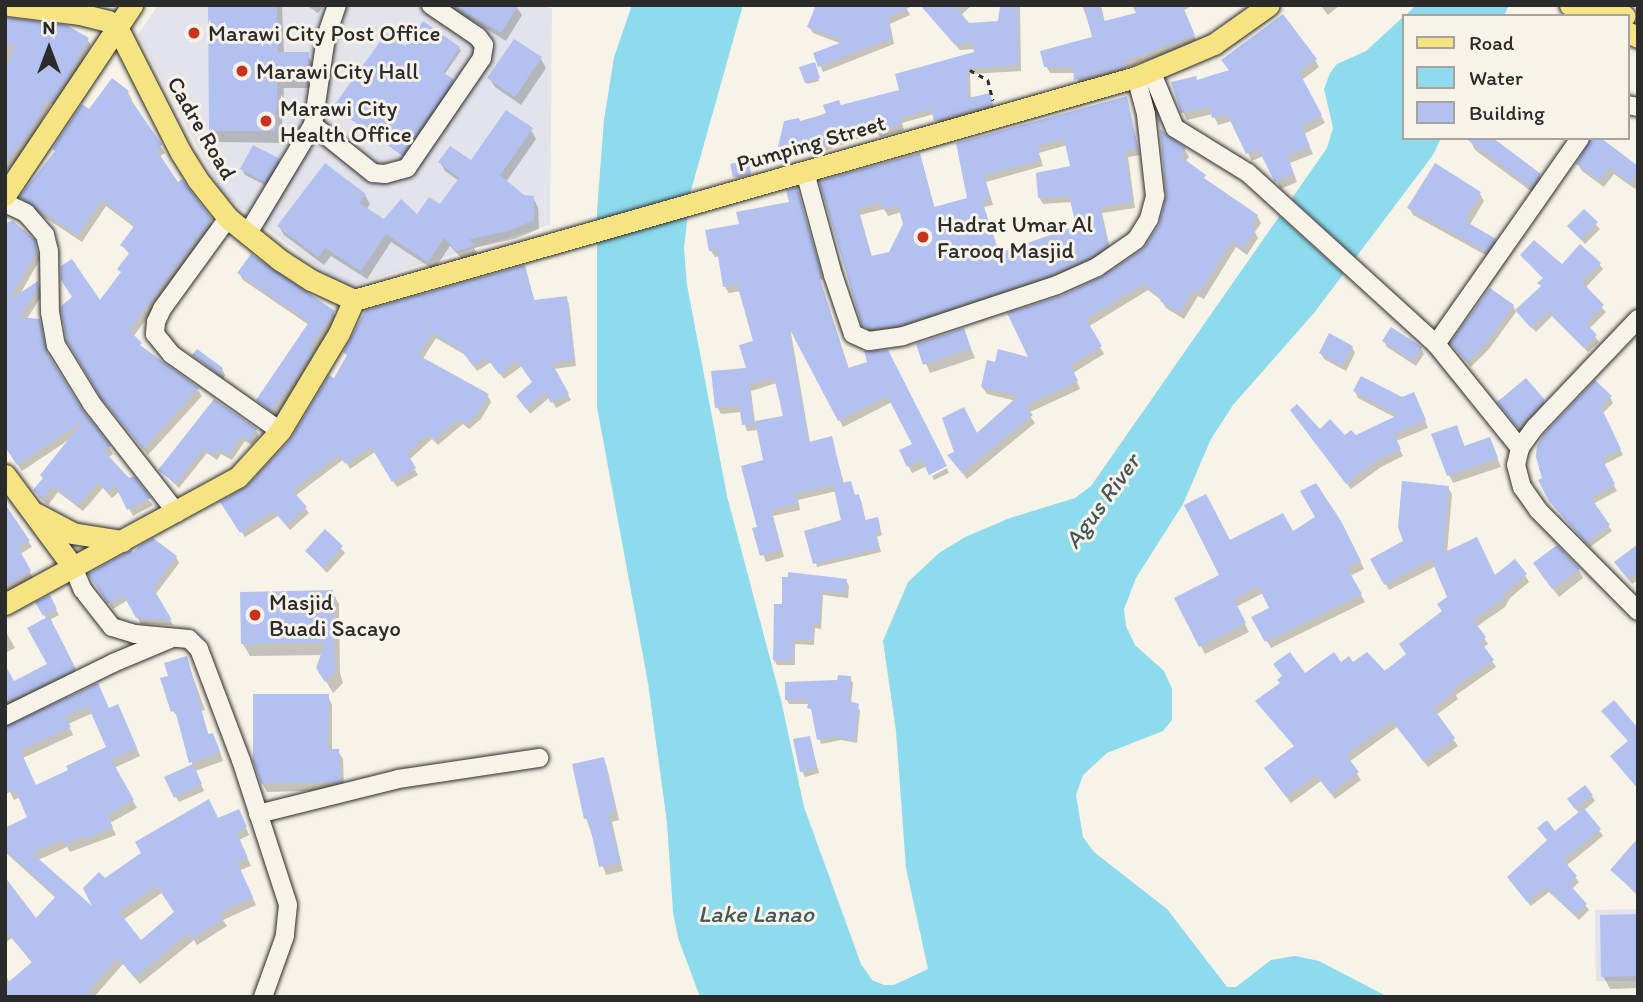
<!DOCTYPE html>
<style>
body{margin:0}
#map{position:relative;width:1643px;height:1002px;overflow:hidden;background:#f7f3e8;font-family:Itim,sans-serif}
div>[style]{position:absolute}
.built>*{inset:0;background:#e3e4eb}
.water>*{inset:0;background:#8ddbec}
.pier>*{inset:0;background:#f7f3e8}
.shadow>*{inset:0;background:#0003}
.building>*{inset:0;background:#b3c1f1}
.path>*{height:2.5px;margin-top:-1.25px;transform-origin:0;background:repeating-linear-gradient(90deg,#2b2b2b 0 5px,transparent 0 10px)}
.roads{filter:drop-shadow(0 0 2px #2b2b2b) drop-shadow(0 0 2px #2b2b2b)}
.minor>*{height:18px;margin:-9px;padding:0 9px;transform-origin:9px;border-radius:9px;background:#f7f3e8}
.major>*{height:21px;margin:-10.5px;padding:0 10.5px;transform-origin:10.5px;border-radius:10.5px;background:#f6e381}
.dots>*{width:19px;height:19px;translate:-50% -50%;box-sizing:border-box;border:4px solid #f7f3e8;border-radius:50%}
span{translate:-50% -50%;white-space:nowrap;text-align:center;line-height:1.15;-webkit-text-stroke:6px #f7f3e8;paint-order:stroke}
.poi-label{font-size:23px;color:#2b2b2b}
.left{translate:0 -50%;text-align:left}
.street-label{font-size:23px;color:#2b2b2b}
.water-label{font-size:24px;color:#44575b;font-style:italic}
.frame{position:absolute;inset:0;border:7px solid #2b2b2b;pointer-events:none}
.legend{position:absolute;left:1402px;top:14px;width:228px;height:126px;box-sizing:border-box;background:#f7f3e8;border:2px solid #a5a39c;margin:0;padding:9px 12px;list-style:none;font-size:21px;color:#2b2b2b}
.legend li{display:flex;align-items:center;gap:14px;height:35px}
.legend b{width:35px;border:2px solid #a5a39c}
.north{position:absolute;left:14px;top:14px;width:70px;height:70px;-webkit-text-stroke:5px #f7f3e8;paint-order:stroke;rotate:0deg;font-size:19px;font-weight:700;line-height:28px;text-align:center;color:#2b2b2b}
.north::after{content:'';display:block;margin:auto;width:24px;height:32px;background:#2b2b2b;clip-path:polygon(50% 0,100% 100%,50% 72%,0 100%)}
</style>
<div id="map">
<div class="built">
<i style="clip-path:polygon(158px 5px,545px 5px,552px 9px,550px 225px,344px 288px,222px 193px,138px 35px)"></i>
<i style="clip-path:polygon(1638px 909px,1638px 981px,1596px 981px,1595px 910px)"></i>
</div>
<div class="water">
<i style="clip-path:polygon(632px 5px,743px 5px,690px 194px,684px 248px,687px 285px,727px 496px,781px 700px,804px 807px,861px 964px,872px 980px,884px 985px,894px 985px,928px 969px,906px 868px,896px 731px,883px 641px,908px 582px,939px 553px,965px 537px,1010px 518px,1075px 498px,1091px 486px,1327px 148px,1333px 128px,1324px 89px,1330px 73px,1337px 64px,1366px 51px,1403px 17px,1403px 138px,1441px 138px,1433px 155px,1314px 313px,1233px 405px,1211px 439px,1183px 504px,1136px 578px,1124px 609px,1126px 626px,1135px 645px,1164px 671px,1172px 689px,1172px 720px,1163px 731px,1107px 753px,1083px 775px,1076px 795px,1083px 837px,1094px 852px,1167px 909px,1227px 987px,1236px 987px,1271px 960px,1295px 956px,1319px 961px,1388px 997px,700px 997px,678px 938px,673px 912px,667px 823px,648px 683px,597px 407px,597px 210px,604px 120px,614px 57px)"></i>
<i style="clip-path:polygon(1416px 5px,1509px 5px,1504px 16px,1405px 16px)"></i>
</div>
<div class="pier">
<i style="clip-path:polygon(1289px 196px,1358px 260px,1346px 276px,1276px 213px)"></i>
</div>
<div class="shadow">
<i style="clip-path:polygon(210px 5px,282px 5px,284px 53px,307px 54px,314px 66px,314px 88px,284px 88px,281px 143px,217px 142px,210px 130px)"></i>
<i style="clip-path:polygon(306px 5px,324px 5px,318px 13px)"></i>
<i style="clip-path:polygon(447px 5px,515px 5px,522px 15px,506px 41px)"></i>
<i style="clip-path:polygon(905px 5px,910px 15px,890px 24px,894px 44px,823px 72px,815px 54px,842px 44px,813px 33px,809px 27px)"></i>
<i style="clip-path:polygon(931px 5px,972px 5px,952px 24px,1000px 23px,1001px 5px,1020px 5px,1021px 71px,970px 74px,971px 99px,989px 95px,995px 110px,939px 126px,934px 114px,902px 123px,904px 130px,880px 137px,877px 132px,819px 153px,815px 145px,783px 152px,780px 147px,800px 123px,841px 107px,901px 91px,976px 53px,975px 49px,960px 50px,929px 15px)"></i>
<i style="clip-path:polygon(1082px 5px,1101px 5px,1105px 23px,1139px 14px,1134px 5px,1193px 5px,1183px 11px,1197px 42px,1126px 68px,1127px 73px,1080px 85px,1075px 73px,1050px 73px,1046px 66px,1094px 39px)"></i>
<i style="clip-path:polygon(1320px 5px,1340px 5px,1328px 15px)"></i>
<i style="clip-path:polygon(5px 19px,87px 39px,91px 45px,67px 89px,56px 107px,51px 104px,34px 135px,5px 176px)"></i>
<i style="clip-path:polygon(406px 48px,459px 48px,461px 51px,444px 75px,454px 84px,404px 157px,336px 107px)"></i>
<i style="clip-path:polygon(541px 59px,546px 68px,521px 105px,495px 87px,489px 78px)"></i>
<i style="clip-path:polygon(1315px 60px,1319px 67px,1302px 80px,1325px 123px,1304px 134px,1313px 154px,1290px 163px,1297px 182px,1281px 189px,1263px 156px,1252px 161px,1232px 121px,1218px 125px,1213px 114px,1187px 120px,1183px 112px,1197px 81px)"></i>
<i style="clip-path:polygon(815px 66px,819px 81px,807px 84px,806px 82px)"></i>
<i style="clip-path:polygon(128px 92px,132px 100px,130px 102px,165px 153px,159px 157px,177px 185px,215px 227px,133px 337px,144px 351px,197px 389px,202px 396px,148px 455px,108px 405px,74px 297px,100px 303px,122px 273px,119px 269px,130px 255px,122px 245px,135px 228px,106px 206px,82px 242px,26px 205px,21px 197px,56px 153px,54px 149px,89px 111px)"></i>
<i style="clip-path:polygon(evenodd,1126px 98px,1140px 155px,1128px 157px,1135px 208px,1102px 213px,1111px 253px,1095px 263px,905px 331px,868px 332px,821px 182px,920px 155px,935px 209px,969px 200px,958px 144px,1126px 98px,1067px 145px,1072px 167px,1039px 197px,1043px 204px,1072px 202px,1078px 227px,1000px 255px,984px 207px,993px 205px,986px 182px,1043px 166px,1039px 153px,1067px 145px,1126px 98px,884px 209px,888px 216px,902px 212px,905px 224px,890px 253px,872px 257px,860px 215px,884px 209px)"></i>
<i style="clip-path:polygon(531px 130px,536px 139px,506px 182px,523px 197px,533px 198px,538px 207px,539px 229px,514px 239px,474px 248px,478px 255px,463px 260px,450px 246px,434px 270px,391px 242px,367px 279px,331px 256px,324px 265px,284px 235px,279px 226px,325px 165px,365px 195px,370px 204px,366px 210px,384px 221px,418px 216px,441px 207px,459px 181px,445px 171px,440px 162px,471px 163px)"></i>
<i style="clip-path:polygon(1162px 133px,1185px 150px,1189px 157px,1185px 162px,1209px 183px,1257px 216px,1261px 223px,1255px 232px,1258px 238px,1247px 255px,1236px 247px,1204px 299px,1198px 296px,1184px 319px,1166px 308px,1161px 300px,1148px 290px,1088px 327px,1104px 354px,1073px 373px,1080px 389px,1028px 413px,1035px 423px,967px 479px,949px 456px,1016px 401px,987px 394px,982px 387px,996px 364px,1032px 360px,1061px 297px,1104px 278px,1144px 250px,1160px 226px,1168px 195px)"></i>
<i style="clip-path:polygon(1470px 140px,1539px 175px,1544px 184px,1536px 195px,1475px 150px)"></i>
<i style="clip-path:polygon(278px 160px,282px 166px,269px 187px,245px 175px,242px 169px)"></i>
<i style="clip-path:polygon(1578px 164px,1638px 168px,1638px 185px,1635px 189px,1614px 174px,1604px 187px,1582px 171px)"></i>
<i style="clip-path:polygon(749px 165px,751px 175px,736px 178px,735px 176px)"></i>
<i style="clip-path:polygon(evenodd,797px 189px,823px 279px,820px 280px,849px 369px,869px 363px,866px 353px,887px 352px,945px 465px,930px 473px,927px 466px,912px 473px,901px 451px,914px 445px,892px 402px,843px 427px,790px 327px,810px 443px,831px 438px,844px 484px,850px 483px,855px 496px,861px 500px,866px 522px,877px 519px,882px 535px,877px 537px,881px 552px,817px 567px,806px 532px,843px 521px,837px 491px,798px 500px,800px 510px,773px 516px,784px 557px,766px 562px,754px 529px,760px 528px,743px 467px,766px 461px,759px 430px,747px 431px,741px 412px,721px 414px,717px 407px,713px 373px,748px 369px,741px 346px,755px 342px,741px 291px,729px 293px,725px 287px,719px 256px,715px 257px,711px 251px,707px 231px,741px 225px,738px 213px,791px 203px,788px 192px,797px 189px,777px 383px,785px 418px,755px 423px,751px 391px,777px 383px)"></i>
<i style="clip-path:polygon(1480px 194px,1484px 201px,1469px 226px,1494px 240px,1498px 247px,1491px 258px,1413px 215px,1409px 208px)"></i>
<i style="clip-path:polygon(1584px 211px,1600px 229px,1585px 244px,1569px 226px)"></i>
<i style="clip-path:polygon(5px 225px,33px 242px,40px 259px,19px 296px,38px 284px,41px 290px,41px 297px,26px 320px,39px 320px,49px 359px,81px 412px,109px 447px,113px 454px,108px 458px,153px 505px,133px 516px,120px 491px,112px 498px,103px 488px,83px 511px,58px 492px,48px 505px,39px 497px,35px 490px,70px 439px,22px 471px,5px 445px)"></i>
<i style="clip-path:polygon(1522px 256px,1562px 267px,1599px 264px,1603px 269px,1585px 288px,1606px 312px,1589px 329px,1599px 342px,1588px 352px,1552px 316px,1536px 332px,1521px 316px,1517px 311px,1542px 287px,1544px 279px)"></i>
<i style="clip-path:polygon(524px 267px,535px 302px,566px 298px,569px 304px,576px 366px,553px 369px,571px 400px,556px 408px,550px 397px,530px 414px,522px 402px,534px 383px,522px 366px,504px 379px,491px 362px,477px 371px,467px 356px,436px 338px,422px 360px,488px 396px,491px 402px,481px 419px,469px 429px,463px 424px,438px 445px,432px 439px,409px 460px,418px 475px,397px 487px,375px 452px,350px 469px,344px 459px,295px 496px,309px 513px,290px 530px,278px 516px,245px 537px,222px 502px,248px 488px,291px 441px,334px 380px)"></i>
<i style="clip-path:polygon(239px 273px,333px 312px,337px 319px,313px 355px,316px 359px,276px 417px,258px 400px,309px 325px,243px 280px)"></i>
<i style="clip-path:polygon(1513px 306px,1516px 312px,1489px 349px,1471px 367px,1456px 349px)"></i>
<i style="clip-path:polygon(963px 330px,975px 358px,930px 373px,918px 345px)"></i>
<i style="clip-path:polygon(1384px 341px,1421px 348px,1424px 354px,1416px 366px,1387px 347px)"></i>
<i style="clip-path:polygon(1352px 347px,1355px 353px,1346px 371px,1324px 359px,1321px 353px)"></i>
<i style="clip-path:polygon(194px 355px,222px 369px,225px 375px,223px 379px)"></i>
<i style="clip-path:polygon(1355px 391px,1417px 401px,1428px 428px,1396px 441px,1403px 456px,1381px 467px,1351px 489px,1296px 417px,1320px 432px,1345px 438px,1355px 437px,1396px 418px,1358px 398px)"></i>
<i style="clip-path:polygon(1610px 397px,1613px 403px,1602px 414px,1623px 455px,1603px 465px,1617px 491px,1593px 504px,1612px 531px,1590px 547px,1554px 506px,1539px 469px,1539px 446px)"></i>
<i style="clip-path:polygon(214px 401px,256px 430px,259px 436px,252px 445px,245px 441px,232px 460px,221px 454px,217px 460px,207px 453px,179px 488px,160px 470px)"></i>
<i style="clip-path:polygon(1543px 401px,1549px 410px,1525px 436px,1505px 411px)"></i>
<i style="clip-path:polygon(1456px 427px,1465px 447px,1490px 439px,1501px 467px,1453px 483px,1449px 475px)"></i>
<i style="clip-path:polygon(947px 468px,949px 473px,934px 480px,932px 476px)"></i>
<i style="clip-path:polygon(1448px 488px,1452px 494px,1447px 553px,1495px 577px,1525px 575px,1529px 582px,1510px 598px,1505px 607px,1476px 627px,1488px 644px,1483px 648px,1496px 667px,1456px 695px,1458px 699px,1436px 715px,1458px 746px,1428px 767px,1397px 727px,1349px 762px,1361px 780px,1335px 799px,1321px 781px,1291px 803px,1270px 775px,1295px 748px,1341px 664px,1381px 673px,1408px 655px,1444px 612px,1449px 598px,1436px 566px,1389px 590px,1372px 559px,1405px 542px)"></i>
<i style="clip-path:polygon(5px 507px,32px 547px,20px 554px,33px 578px,5px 594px)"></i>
<i style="clip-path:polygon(1345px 531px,1364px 569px,1350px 576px,1365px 602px,1271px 648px,1254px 618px,1271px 608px,1263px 593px,1236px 607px,1249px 632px,1205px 654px,1176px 599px,1222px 576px,1230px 542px,1293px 533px)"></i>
<i style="clip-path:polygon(325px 532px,345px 553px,327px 573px,307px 552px)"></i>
<i style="clip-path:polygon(1638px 546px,1638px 580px,1632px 584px,1619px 568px)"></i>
<i style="clip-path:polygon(133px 556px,176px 557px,179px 563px,155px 595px,173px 625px,141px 624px,128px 600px,113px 609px,91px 574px)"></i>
<i style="clip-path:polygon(1578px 569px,1583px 578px,1559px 597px,1540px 572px)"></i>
<i style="clip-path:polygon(846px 580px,849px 586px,848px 598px,823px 595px,821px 629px,815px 628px,814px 645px,795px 644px,795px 665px,777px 665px,774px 660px,784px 605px)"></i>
<i style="clip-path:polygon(332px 592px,339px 604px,340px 673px,343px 683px,333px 693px,318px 668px,323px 655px,250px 656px,243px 644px,242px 594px)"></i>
<i style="clip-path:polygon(49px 597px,59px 615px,49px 620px,78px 675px,5px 711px,5px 670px,13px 684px,49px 665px,47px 620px,38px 603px)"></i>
<i style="clip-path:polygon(5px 630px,15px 648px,5px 653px)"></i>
<i style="clip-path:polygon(186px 658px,205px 710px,201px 711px,209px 736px,217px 743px,223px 761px,195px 771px,204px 791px,179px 802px,176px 797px,193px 766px,179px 718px,173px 711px,170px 677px)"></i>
<i style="clip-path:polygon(850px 678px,853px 683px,851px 703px,860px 710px,857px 743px,841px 740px,821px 744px,810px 704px,789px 704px,787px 700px)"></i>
<i style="clip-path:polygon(evenodd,97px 685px,109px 710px,122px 714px,140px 756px,114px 768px,137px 808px,110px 823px,116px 835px,70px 852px,67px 847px,38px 860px,97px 913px,105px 880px,218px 820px,242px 819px,249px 835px,239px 840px,251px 866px,240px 870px,256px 905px,223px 920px,227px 926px,197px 945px,194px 940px,140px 984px,123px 964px,94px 997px,5px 997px,5px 975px,10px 983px,33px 964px,12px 938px,5px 943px,5px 881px,36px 921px,57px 899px,5px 852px,5px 833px,29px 818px,20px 797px,14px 800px,10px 792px,5px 738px,97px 685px,93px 713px,109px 748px,71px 771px,36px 787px,23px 758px,73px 735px,68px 724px,93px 713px,97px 685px,163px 892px,176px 912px,141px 942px,123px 920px,163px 892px)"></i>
<i style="clip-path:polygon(328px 696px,332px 705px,332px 751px,338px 751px,343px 759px,344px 790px,267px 792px,262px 783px)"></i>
<i style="clip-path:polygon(809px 737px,819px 773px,805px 777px,802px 771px)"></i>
<i style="clip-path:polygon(603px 759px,607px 767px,619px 820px,612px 822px,623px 871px,606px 875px,586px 818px)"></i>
<i style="clip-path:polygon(1592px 796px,1595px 801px,1584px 810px,1603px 836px,1566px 866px,1579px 882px,1572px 889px,1589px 910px,1579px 920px,1549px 892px,1531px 906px,1512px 883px,1555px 833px,1579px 813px,1572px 805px)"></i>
<i style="clip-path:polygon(1638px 841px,1638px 896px,1612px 870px)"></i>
<i style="clip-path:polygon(1638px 916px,1638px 988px,1610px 989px,1603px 976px)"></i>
</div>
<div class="building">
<i style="clip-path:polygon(208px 5px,277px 5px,278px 52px,309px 52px,308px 76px,278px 76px,275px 131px,209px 131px)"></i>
<i style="clip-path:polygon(454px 5px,518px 5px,501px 33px)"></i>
<i style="clip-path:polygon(816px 5px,914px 5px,888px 18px,892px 38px,818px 67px,813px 53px,845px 41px,807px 27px)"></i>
<i style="clip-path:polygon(920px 5px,954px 5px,969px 23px,998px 21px,1000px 5px,1017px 5px,1019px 65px,968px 69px,968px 98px,990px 93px,993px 104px,934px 121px,931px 109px,900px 118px,902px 124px,875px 132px,873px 127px,814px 148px,812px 140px,778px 147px,784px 121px,799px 118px,800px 121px,826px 114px,823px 105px,839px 100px,841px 105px,899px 90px,895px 74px,974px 52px,973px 43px,955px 45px)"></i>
<i style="clip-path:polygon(1084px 5px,1100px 5px,1104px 21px,1136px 13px,1132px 5px,1182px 5px,1195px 35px,1123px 62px,1124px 67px,1074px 80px,1073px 67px,1044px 67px,1040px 51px,1092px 37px)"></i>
<i style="clip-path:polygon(1283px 14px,1317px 59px,1299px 72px,1322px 115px,1302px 126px,1310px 146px,1287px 156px,1294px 174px,1275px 182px,1258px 149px,1246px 154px,1227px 114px,1212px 118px,1209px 107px,1181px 113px,1171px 82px,1196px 76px,1197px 80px,1229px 70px,1221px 60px)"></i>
<i style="clip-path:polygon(5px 17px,66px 25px,89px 38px,65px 82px,52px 101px,47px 99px,32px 128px,5px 164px,5px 72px,15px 46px,5px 44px)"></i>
<i style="clip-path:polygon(423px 21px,460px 47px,443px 72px,454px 80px,402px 155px,333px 107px,386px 33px,405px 46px)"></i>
<i style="clip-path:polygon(514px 39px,542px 57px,515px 97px,487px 78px)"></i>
<i style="clip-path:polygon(815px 62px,820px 78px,805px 83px,799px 67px)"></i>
<i style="clip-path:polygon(112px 78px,129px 91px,127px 94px,162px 145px,156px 149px,178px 182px,182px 179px,212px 219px,129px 330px,142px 343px,140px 345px,199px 388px,143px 449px,101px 398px,67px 341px,61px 311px,61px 306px,72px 297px,61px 280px,61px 266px,72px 259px,100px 300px,121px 272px,117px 269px,130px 252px,120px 245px,135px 225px,102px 200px,78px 235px,19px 197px,55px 151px,52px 149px,82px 104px,89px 109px)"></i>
<i style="clip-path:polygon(evenodd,1127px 96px,1138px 148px,1125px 151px,1132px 202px,1100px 207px,1108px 246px,1091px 257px,1053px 274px,900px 325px,871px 329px,862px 326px,819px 181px,920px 153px,934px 207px,967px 198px,956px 143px,1127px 96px,1064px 139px,1070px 166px,1036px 173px,1038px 198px,1069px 196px,1076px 226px,999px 253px,982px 201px,990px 199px,984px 175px,1040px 160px,1037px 146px,1064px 139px,1127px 96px,881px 202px,883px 210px,898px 206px,903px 224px,889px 252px,871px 256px,858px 209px,881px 202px)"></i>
<i style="clip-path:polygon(506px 110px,533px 128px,500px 175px,524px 195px,534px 196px,534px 220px,508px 231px,470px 239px,475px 246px,456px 251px,444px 238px,428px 262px,386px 234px,361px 271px,325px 248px,318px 257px,277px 226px,325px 163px,366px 194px,359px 203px,384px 219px,401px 199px,417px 214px,429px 197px,440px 204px,459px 178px,438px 162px,450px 146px,471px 160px)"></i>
<i style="clip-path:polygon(1160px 129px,1186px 148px,1180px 156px,1206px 175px,1204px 178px,1258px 215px,1251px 226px,1256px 229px,1243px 249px,1232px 241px,1199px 293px,1194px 289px,1179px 313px,1160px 301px,1162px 298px,1143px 284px,1086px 319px,1102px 346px,1070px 365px,1078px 381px,1025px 406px,1033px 415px,962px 473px,947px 455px,954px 452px,942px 418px,964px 407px,977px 433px,1018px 396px,981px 387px,987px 360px,995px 362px,998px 349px,1028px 357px,1007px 313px,1061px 296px,1103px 276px,1143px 249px,1159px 225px,1166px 195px)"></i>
<i style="clip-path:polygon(1465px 138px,1493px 138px,1541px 174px,1530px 187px)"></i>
<i style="clip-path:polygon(1591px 138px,1601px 138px,1638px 166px,1638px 172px,1631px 183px,1609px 168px,1600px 181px,1576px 164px)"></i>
<i style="clip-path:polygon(253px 145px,280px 159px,265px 182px,240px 169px)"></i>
<i style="clip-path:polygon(749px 160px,751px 173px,733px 177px,730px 164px)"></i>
<i style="clip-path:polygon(1435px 163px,1481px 192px,1465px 221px,1496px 239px,1487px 252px,1407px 208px)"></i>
<i style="clip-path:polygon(797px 187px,821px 272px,818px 273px,848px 368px,867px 362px,864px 351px,888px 350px,947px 466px,929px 475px,922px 460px,907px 467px,899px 450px,912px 444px,887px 396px,838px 421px,788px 326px,809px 442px,832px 436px,843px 482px,795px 494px,798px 503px,771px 510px,781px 550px,760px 556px,752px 528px,757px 527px,741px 466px,763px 460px,755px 421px,783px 416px,774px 377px,749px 385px,754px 424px,742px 425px,739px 405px,715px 408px,711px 371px,746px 368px,739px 345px,753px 341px,737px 284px,723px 287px,717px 250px,709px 251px,705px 230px,739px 224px,736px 212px,789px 202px,786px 190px)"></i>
<i style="clip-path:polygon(1584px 209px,1598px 222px,1581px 240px,1567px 226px)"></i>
<i style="clip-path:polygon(13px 221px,35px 240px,37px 251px,8px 301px,38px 281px,38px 289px,19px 317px,40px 319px,46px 351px,83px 411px,111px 446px,104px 451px,129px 478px,134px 476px,151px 498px,127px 510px,115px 485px,107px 492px,98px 482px,79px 505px,53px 486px,43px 499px,33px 490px,43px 478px,40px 475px,84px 420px,17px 465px,5px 447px,5px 223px)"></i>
<i style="clip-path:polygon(1534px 240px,1562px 264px,1580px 244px,1601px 263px,1582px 282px,1604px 305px,1586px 323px,1597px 335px,1584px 348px,1548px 312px,1531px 328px,1515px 310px,1541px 286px,1537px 283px,1543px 278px,1520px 255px)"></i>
<i style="clip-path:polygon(251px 254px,335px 311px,309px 349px,313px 351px,298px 375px,271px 411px,256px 400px,309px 322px,237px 273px)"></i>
<i style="clip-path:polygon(525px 265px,534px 300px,567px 296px,574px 360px,552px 363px,569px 394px,551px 403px,545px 393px,526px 409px,516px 396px,532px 382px,517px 361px,499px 374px,486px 357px,473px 366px,461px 350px,432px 333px,418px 355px,489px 394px,478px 413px,465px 424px,459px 419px,434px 440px,428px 434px,407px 453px,416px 468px,392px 482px,371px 447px,345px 464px,339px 455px,292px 490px,307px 507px,286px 525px,273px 511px,240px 533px,220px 502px,247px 486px,290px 440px,329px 375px,334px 378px,347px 355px,343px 352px,366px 310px)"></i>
<i style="clip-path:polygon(1490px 288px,1514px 305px,1486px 344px,1467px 362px,1450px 343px)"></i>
<i style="clip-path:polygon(1391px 327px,1422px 347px,1413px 361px,1382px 341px)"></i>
<i style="clip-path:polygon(964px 328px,971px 348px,923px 365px,916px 344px)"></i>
<i style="clip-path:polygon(1329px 333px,1353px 346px,1342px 366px,1319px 353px)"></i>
<i style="clip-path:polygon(197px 349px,223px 368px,219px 374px,192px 355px)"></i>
<i style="clip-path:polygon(1361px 376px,1402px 397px,1414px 392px,1426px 420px,1394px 434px,1401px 449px,1377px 460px,1346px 484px,1290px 410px,1297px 404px,1320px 429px,1330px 419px,1345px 435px,1351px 430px,1356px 435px,1398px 415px,1353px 391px)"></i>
<i style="clip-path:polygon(1526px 378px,1545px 400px,1518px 428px,1497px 402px)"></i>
<i style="clip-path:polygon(1595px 380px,1612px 396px,1601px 407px,1621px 449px,1602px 459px,1615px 484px,1591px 498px,1610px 525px,1586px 543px,1549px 501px,1538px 480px,1542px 478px,1536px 457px,1537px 446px,1544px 434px)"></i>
<i style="clip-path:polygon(214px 399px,257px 429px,249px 441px,241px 436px,228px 456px,218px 449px,214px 456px,203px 449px,176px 484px,158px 470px)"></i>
<i style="clip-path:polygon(1457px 425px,1464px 446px,1490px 437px,1498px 458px,1447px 476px,1431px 434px)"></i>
<i style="clip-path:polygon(851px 481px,855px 495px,859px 494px,865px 520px,878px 517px,881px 531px,876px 532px,879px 548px,813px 564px,804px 531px,841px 520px,833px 485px)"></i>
<i style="clip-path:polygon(1402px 481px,1449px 486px,1443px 553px,1477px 537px,1495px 575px,1515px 559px,1527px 574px,1507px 591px,1501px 597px,1503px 599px,1473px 620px,1486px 637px,1480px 641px,1494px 660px,1453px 688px,1456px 691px,1433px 708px,1455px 738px,1423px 761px,1392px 721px,1346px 755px,1359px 772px,1330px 793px,1316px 775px,1286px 797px,1264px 768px,1294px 746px,1255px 701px,1280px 683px,1277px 680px,1282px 676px,1273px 664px,1290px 652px,1305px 673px,1334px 652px,1341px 662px,1349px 656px,1353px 662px,1367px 652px,1385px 671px,1406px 654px,1399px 644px,1442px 611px,1437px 604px,1447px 597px,1431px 559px,1384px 585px,1370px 559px,1403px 541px,1398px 527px)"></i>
<i style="clip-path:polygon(1316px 483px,1341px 521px,1361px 561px,1347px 568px,1362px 594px,1265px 642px,1251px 617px,1269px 608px,1258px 586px,1234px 599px,1246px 623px,1199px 647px,1174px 598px,1219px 575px,1184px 505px,1206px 494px,1230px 540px,1283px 513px,1293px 531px,1315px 517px,1300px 491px)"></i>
<i style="clip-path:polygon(5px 504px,30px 541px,18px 547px,31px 571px,5px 585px)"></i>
<i style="clip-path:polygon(325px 529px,343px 546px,323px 568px,305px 551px)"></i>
<i style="clip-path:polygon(153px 538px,177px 556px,153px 588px,172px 620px,136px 618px,124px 596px,108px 604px,88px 574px,131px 550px,133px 553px,139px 546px)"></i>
<i style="clip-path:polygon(1638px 544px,1638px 572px,1628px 579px,1614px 562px)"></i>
<i style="clip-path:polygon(1557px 545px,1580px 569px,1552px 589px,1533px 563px)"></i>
<i style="clip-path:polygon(788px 572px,847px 579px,845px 593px,821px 591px,819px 624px,813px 624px,812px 640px,793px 640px,793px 660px,773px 660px,774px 604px,782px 604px,782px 577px,788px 577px)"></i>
<i style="clip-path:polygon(333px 590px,334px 659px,337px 670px,325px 682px,316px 668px,325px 643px,241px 644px,240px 592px)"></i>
<i style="clip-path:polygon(50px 595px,57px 609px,43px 616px,35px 602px)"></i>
<i style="clip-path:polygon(49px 616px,76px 669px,5px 703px,5px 665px,14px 681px,47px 664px,27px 628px)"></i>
<i style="clip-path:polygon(187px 656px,208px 734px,213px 733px,220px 752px,189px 763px,175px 710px,171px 712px,160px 678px,168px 676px,164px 663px)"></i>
<i style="clip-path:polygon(838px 675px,851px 676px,849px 701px,859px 704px,855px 739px,838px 739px,838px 736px,817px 740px,811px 709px,807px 708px,809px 700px,785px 700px,785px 682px,837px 680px)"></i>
<i style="clip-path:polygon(evenodd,98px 683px,109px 708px,118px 704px,137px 748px,111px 759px,134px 800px,107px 815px,113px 827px,86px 839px,85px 836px,64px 845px,62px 840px,32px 853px,92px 906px,83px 888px,99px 872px,105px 878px,141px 853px,135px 842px,209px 799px,218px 818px,239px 809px,247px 827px,236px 831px,248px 858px,237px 862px,253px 897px,220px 912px,224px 918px,192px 939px,188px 933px,135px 978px,118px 958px,88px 991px,94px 997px,5px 997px,5px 985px,32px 962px,5px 930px,5px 877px,36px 918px,56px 896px,5px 850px,5px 828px,27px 817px,15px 790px,5px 794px,5px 727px,98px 683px,88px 706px,106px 747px,66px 766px,68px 770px,36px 785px,20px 750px,71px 727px,65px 716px,88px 706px,98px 683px,157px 886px,174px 912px,141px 940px,119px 912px,157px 886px)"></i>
<i style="clip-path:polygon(253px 694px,329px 694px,328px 749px,339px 749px,340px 782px,261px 784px,253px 761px)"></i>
<i style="clip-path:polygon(1614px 700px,1638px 728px,1638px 789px,1610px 756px,1628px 741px,1601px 711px)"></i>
<i style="clip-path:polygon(810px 736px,817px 768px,800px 772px,793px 739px)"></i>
<i style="clip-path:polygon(604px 757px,616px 812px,608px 814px,620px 863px,599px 867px,588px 818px,584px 819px,572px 764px)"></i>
<i style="clip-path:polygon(193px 764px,202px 784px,174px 798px,164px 777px)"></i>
<i style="clip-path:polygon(1585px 785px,1593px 795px,1575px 809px,1567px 799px)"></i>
<i style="clip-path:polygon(1584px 808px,1601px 829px,1563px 860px,1577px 876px,1569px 884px,1587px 904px,1575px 915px,1545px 887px,1527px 902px,1507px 877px,1547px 840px,1537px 828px,1547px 820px,1555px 831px)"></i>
<i style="clip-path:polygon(1638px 838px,1638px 894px,1610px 870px)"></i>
<i style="clip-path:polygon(1638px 914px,1638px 976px,1601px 977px,1600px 915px)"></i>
</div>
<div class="path">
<i style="left:970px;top:70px;width:21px;rotate:29deg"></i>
<i style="left:988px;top:80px;width:21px;rotate:76deg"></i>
</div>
<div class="roads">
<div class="minor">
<i style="left:1151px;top:71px;width:62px;rotate:67.2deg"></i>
<i style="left:1175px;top:128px;width:86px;rotate:31.7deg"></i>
<i style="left:1248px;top:173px;width:254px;rotate:42.3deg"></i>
<i style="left:1436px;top:344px;width:134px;rotate:51.1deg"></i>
<i style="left:1627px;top:105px;width:11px;rotate:10deg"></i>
<i style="left:313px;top:125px;width:77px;rotate:38.7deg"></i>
<i style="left:373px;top:173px;width:12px;rotate:5deg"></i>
<i style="left:385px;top:174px;width:23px;rotate:-15deg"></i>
<i style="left:407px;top:168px;width:133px;rotate:-55.7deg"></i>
<i style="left:482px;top:58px;width:13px;rotate:-81deg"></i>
<i style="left:484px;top:45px;width:10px;rotate:-127deg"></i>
<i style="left:478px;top:37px;width:57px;rotate:-145.8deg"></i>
<i style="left:805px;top:172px;width:107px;rotate:74.8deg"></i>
<i style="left:833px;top:275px;width:62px;rotate:71.3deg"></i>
<i style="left:853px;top:334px;width:17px;rotate:24deg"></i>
<i style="left:869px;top:341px;width:34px;rotate:-8deg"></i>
<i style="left:903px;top:336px;width:162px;rotate:-18.3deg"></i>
<i style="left:1057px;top:285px;width:44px;rotate:-24.2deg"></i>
<i style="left:1097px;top:267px;width:47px;rotate:-34.7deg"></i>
<i style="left:1136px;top:240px;width:25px;rotate:-58deg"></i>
<i style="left:1149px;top:219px;width:24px;rotate:-75deg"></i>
<i style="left:1155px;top:196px;width:82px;rotate:-96.3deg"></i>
<i style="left:1146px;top:114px;width:38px;rotate:-105deg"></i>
<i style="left:5px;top:203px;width:23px;rotate:25deg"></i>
<i style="left:26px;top:213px;width:29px;rotate:49deg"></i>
<i style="left:45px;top:235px;width:16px;rotate:76deg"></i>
<i style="left:49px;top:251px;width:61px;rotate:89.1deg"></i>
<i style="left:50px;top:312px;width:34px;rotate:80deg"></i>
<i style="left:56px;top:345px;width:69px;rotate:58.6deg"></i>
<i style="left:92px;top:404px;width:138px;rotate:52.1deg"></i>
<i style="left:228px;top:218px;width:112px;rotate:126deg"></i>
<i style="left:162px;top:309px;width:14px;rotate:115deg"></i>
<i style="left:156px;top:322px;width:12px;rotate:95deg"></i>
<i style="left:155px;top:334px;width:26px;rotate:51deg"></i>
<i style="left:171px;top:354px;width:133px;rotate:35.2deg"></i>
<i style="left:248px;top:233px;width:126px;rotate:-59deg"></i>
<i style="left:313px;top:125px;width:89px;rotate:-81.6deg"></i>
<i style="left:326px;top:37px;width:34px;rotate:-71deg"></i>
<i style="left:1638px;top:319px;width:149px;rotate:133.6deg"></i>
<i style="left:1535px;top:427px;width:26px;rotate:126deg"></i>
<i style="left:1520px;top:448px;width:17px;rotate:103deg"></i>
<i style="left:1516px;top:465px;width:23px;rotate:75deg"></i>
<i style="left:1522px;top:487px;width:28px;rotate:55deg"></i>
<i style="left:1538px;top:510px;width:142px;rotate:45.3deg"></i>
<i style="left:1436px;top:344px;width:251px;rotate:-55deg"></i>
<i style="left:73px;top:567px;width:25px;rotate:67deg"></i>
<i style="left:83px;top:590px;width:47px;rotate:51.9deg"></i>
<i style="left:112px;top:627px;width:24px;rotate:17deg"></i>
<i style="left:135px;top:634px;width:54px;rotate:5.3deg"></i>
<i style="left:189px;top:639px;width:14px;rotate:45deg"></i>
<i style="left:199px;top:649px;width:119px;rotate:69.3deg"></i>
<i style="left:241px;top:760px;width:152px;rotate:72deg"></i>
<i style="left:288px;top:905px;width:31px;rotate:96deg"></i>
<i style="left:285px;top:936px;width:65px;rotate:109.8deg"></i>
<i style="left:5px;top:716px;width:120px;rotate:-26.1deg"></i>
<i style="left:113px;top:663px;width:62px;rotate:-22.8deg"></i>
<i style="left:258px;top:814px;width:144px;rotate:-14deg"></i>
<i style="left:398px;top:779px;width:143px;rotate:-8.5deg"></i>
</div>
<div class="major">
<i style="left:9px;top:5px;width:72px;rotate:7.2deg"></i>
<i style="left:80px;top:14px;width:29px;rotate:14deg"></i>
<i style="left:108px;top:21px;width:11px;rotate:34deg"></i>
<i style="left:117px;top:27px;width:141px;rotate:63.1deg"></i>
<i style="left:181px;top:153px;width:31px;rotate:58deg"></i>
<i style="left:197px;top:179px;width:50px;rotate:51.5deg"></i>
<i style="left:228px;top:218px;width:67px;rotate:38.9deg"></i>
<i style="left:280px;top:260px;width:37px;rotate:33deg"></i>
<i style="left:311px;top:280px;width:47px;rotate:24.9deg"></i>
<i style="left:1570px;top:5px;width:23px;rotate:29deg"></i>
<i style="left:1602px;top:5px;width:25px;rotate:26deg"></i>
<i style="left:1627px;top:32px;width:12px;rotate:24deg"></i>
<i style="left:5px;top:195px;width:229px;rotate:-56.2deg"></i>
<i style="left:354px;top:300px;width:813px;rotate:-15.92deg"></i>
<i style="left:1136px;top:77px;width:85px;rotate:-22.9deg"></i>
<i style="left:1214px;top:44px;width:67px;rotate:-35.3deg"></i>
<i style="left:5px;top:475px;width:114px;rotate:53.5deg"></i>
<i style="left:37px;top:514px;width:40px;rotate:28deg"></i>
<i style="left:72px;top:533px;width:51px;rotate:9.1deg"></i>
<i style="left:5px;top:604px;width:265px;rotate:-28.6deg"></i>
<i style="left:238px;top:477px;width:62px;rotate:-47.6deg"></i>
<i style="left:280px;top:431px;width:114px;rotate:-59deg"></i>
<i style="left:339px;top:333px;width:36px;rotate:-66deg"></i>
</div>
</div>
<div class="dots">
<i style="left:194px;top:33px;background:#c8321e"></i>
<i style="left:242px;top:71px;background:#c8321e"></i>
<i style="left:266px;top:121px;background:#c8321e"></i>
<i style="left:923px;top:237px;background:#c8321e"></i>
<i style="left:255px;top:615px;background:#c8321e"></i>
</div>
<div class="poi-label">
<span class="left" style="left:208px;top:33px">Marawi City Post Office</span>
<span class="left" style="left:256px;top:71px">Marawi City Hall</span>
<span class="left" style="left:280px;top:121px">Marawi City<br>Health Office</span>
<span class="left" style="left:937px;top:237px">Hadrat Umar Al<br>Farooq Masjid</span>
<span class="left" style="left:269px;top:615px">Masjid<br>Buadi Sacayo</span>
</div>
<div class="street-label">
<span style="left:202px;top:128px;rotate:60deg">Cadre Road</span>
<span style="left:811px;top:143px;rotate:-16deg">Pumping Street</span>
</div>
<div class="water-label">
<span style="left:1102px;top:501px;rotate:-54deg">Agus River</span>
<span style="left:756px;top:914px">Lake Lanao</span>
</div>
<div class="frame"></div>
<ul class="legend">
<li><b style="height:9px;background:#f6e381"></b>Road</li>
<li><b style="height:19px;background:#8ddbec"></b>Water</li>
<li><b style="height:19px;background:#b3c1f1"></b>Building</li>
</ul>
<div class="north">N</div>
</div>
